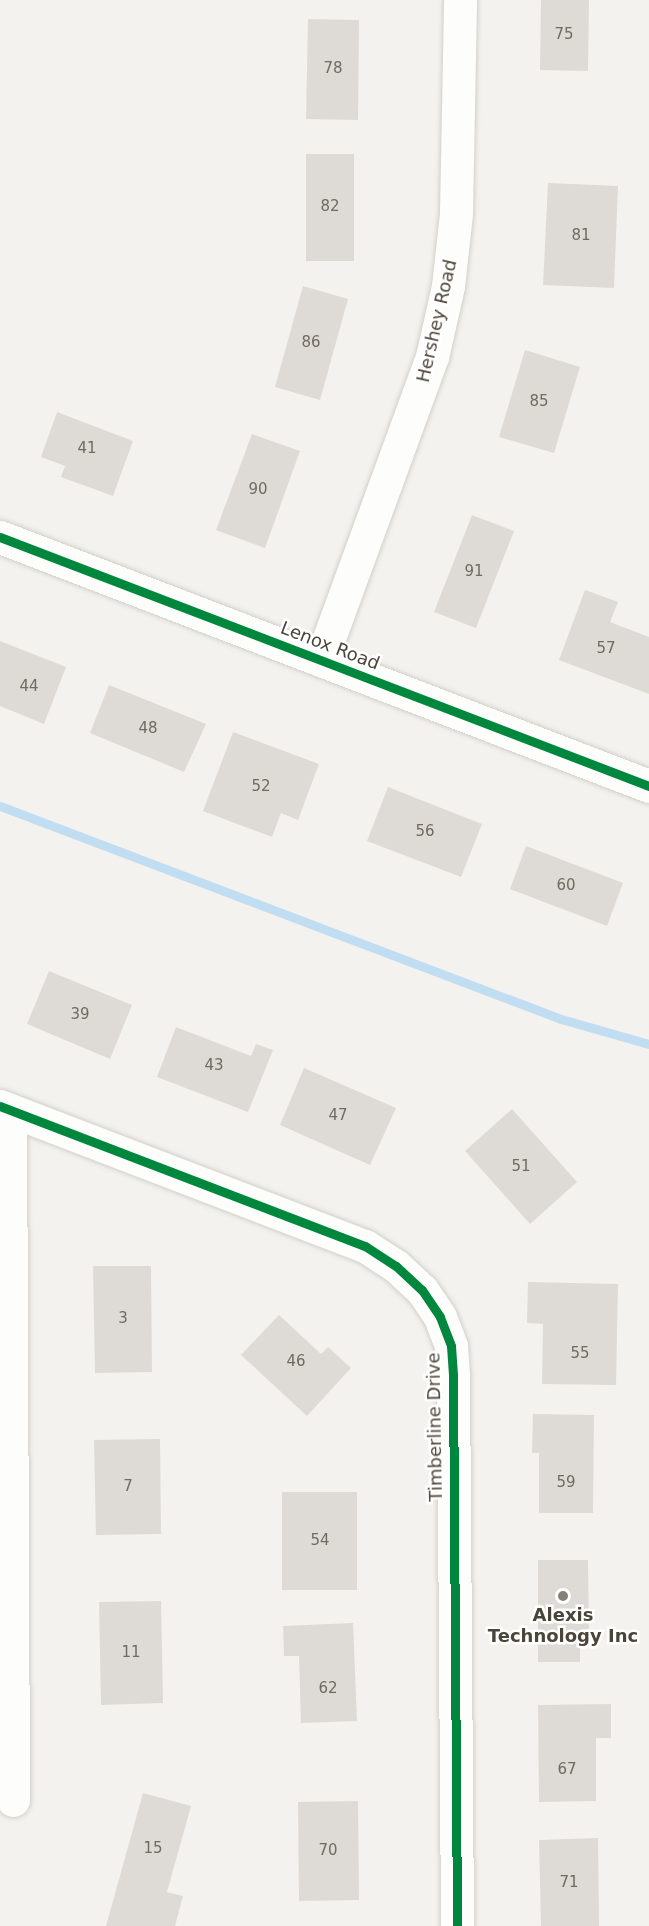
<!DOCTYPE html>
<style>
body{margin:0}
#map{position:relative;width:649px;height:1926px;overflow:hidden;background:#f4f2ee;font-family:"DejaVu Sans",sans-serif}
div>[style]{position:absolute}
.stream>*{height:9px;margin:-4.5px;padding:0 4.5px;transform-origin:4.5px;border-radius:4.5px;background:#c0ddf1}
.building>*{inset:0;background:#dedbd6}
.roads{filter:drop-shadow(0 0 2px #d2d0cb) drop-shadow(0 0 2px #d2d0cb)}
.minor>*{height:33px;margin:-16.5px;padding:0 16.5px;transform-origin:16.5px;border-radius:16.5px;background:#fdfdfc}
.cycleway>*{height:9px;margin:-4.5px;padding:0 4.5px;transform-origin:4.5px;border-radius:4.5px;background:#00873e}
.dots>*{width:16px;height:16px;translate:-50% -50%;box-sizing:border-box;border:3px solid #fff;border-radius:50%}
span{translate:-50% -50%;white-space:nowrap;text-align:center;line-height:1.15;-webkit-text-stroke:5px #fff;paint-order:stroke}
.number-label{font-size:15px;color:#706a61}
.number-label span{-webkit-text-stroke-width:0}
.street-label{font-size:18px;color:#4b4439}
.poi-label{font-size:18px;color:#4b4439;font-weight:700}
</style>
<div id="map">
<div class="stream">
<i style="left:0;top:806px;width:600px;rotate:20.79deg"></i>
<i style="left:561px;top:1019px;width:91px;rotate:15.9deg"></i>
</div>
<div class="building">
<i style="clip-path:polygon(541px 0,589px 0,588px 71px,540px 70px)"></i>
<i style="clip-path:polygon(308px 19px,359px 20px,358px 120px,306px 119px)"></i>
<i style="clip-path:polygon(306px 154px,354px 154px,354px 261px,306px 261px)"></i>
<i style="clip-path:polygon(548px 183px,618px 186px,614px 288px,543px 285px)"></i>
<i style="clip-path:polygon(303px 286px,348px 299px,320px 400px,275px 387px)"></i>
<i style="clip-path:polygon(525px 350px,580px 367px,554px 453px,499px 437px)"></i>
<i style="clip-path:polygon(57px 412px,133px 441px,113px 496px,61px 477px,65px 466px,41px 457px)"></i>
<i style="clip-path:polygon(252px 434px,300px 451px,265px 548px,216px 530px)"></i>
<i style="clip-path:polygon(472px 515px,514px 531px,476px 628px,434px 612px)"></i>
<i style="clip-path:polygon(585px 590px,618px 602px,610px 622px,649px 637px,649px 694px,559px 660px)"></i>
<i style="clip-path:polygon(0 641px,66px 667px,44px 724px,0 706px)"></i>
<i style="clip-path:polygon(109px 685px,206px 724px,184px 772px,90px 733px)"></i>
<i style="clip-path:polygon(233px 732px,319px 764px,298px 820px,281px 813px,272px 837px,203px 811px)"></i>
<i style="clip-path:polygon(388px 787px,482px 824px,461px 877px,367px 841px)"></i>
<i style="clip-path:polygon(526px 846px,623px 883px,607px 926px,510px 889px)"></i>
<i style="clip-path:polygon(49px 971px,132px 1005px,110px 1059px,27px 1024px)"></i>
<i style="clip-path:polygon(176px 1027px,251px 1056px,256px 1044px,273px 1050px,248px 1112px,157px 1077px)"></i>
<i style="clip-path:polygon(304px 1068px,396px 1108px,370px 1165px,280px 1125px)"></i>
<i style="clip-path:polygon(512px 1109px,577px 1182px,530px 1224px,465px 1151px)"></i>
<i style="clip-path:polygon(93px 1266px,151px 1266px,152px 1372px,95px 1373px)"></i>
<i style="clip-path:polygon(528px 1282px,618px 1284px,616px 1385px,542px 1384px,543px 1324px,527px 1323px)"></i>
<i style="clip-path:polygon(279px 1315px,321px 1354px,328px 1347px,351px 1368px,307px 1416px,241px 1355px)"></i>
<i style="clip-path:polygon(533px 1414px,594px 1415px,593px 1513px,539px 1513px,539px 1453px,532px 1453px)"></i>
<i style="clip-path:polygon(160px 1439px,161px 1534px,96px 1535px,94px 1440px)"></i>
<i style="clip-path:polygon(282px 1492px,357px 1492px,357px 1590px,282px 1590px)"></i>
<i style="clip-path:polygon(538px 1560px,588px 1560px,589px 1631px,580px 1631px,580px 1662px,538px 1662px)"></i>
<i style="clip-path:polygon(161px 1601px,163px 1703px,101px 1705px,99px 1602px)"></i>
<i style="clip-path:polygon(353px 1623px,357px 1721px,301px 1723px,299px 1656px,284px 1656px,283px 1626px)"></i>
<i style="clip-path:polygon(611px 1704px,611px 1738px,596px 1738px,596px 1801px,539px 1802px,538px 1705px)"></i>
<i style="clip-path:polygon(143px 1793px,191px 1806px,167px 1892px,183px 1896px,175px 1926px,106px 1926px)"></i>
<i style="clip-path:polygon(358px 1801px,359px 1900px,299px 1901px,298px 1802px)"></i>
<i style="clip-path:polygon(598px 1838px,599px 1926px,541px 1926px,539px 1840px)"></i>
</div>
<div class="roads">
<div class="minor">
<i style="left:0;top:537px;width:695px;rotate:20.99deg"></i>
<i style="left:321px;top:660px;width:323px;rotate:-69.9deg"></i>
<i style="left:432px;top:357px;width:73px;rotate:-77.3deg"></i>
<i style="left:448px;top:286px;width:73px;rotate:-83.7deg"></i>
<i style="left:456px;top:213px;width:213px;rotate:-88.9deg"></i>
<i style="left:0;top:1106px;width:391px;rotate:21deg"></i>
<i style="left:365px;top:1246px;width:37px;rotate:33deg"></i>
<i style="left:396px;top:1266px;width:35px;rotate:43deg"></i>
<i style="left:422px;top:1290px;width:32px;rotate:56deg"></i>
<i style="left:440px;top:1317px;width:31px;rotate:69deg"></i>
<i style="left:451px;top:1346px;width:30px;rotate:86deg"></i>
<i style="left:453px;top:1376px;width:550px;rotate:89.58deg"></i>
<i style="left:10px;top:1110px;width:690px;rotate:89.75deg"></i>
</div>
</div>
<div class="cycleway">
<i style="left:0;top:537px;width:695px;rotate:20.99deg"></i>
<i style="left:0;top:1106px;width:391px;rotate:21deg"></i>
<i style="left:365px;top:1246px;width:37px;rotate:33deg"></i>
<i style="left:396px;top:1266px;width:35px;rotate:43deg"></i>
<i style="left:422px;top:1290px;width:32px;rotate:56deg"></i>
<i style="left:440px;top:1317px;width:31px;rotate:69deg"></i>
<i style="left:451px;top:1346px;width:30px;rotate:86deg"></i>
<i style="left:453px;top:1376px;width:550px;rotate:89.58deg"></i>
</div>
<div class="dots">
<i style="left:563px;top:1596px;background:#868178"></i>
</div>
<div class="number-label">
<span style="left:564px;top:35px">75</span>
<span style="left:333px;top:69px">78</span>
<span style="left:330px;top:207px">82</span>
<span style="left:581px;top:236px">81</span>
<span style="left:311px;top:343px">86</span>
<span style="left:539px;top:402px">85</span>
<span style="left:87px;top:449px">41</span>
<span style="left:258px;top:490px">90</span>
<span style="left:474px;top:572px">91</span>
<span style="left:606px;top:649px">57</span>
<span style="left:29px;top:687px">44</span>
<span style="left:148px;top:729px">48</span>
<span style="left:261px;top:787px">52</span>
<span style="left:425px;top:832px">56</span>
<span style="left:566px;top:886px">60</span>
<span style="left:80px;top:1015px">39</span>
<span style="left:214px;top:1066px">43</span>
<span style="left:338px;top:1116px">47</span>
<span style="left:521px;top:1167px">51</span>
<span style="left:123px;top:1319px">3</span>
<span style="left:580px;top:1354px">55</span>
<span style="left:296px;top:1362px">46</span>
<span style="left:566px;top:1483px">59</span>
<span style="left:128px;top:1487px">7</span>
<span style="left:320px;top:1541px">54</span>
<span style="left:131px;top:1653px">11</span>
<span style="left:328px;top:1689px">62</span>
<span style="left:567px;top:1770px">67</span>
<span style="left:153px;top:1849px">15</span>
<span style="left:328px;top:1851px">70</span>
<span style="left:569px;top:1883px">71</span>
</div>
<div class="street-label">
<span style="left:437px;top:321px;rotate:-77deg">Hershey Road</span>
<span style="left:330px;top:646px;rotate:21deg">Lenox Road</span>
<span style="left:435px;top:1427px;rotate:-91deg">Timberline Drive</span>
</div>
<div class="poi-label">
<span style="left:563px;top:1626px">Alexis<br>Technology Inc</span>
</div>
</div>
